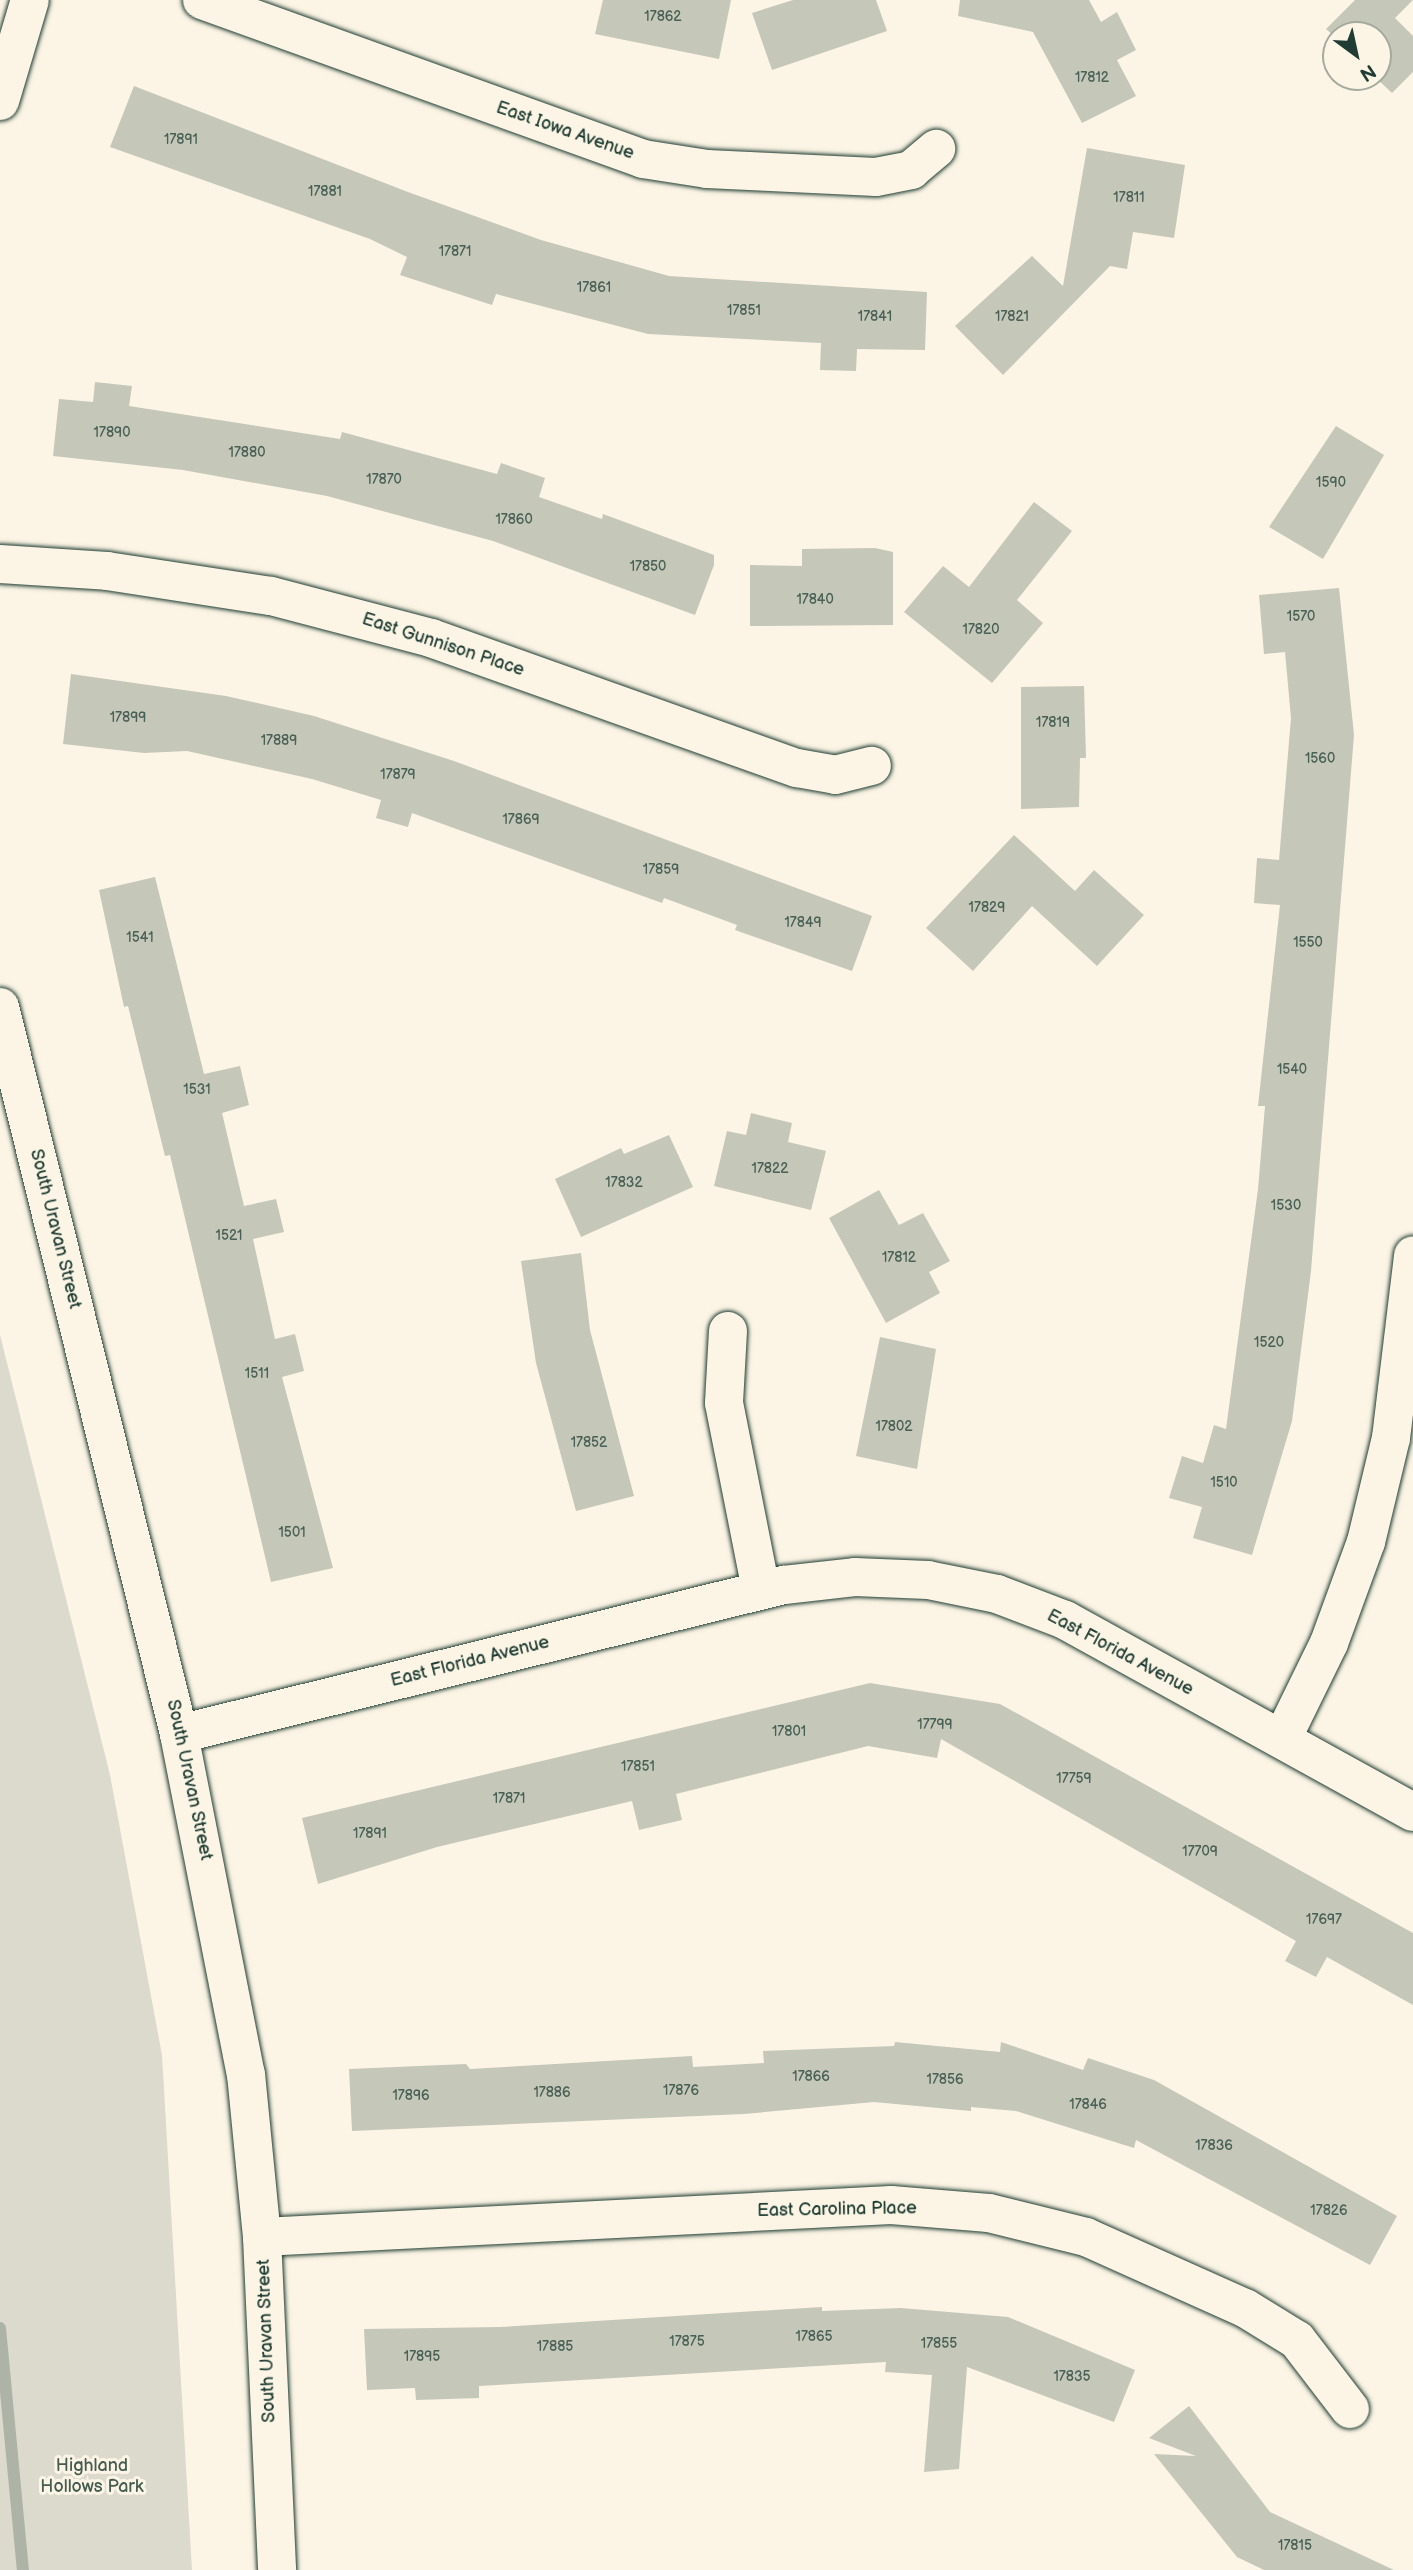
<!DOCTYPE html>
<style>
body{margin:0}
#map{position:relative;width:1413px;height:2570px;overflow:hidden;background:#fcf5e5;font-family:"Balsamiq Sans",sans-serif}
div>[style]{position:absolute}
.green>*{inset:0;background:#dcdacc}
.stream>*{height:12px;margin:-6px;padding:0 6px;transform-origin:6px;border-radius:6px;background:#aeb3a7}
.building>*{inset:0;background:#c5c7b9}
.roads{filter:drop-shadow(0 0 2px #1f3d34) drop-shadow(0 0 2px #1f3d34)}
.minor>*{height:38px;margin:-19px;padding:0 19px;transform-origin:19px;border-radius:19px;background:#fcf5e5}
span{translate:-50% -50%;white-space:nowrap;text-align:center;line-height:1.15;-webkit-text-stroke:6px #fcf5e5;paint-order:stroke}
.number-label{font-size:14px;color:#486055}
.number-label span{-webkit-text-stroke-width:0}
.street-label{font-size:18px;color:#1f3d34}
.park-label{font-size:18px;color:#455c52}
.north{position:absolute;left:1322px;top:21px;width:70px;height:70px;box-sizing:border-box;background:#fcf5e5;border:2px solid #a4ab9e;border-radius:50%;rotate:147deg;font-size:19px;font-weight:700;line-height:28px;text-align:center;color:#1f3d34}
.north::after{content:'';display:block;margin:auto;width:24px;height:32px;background:#1f3d34;clip-path:polygon(50% 0,100% 100%,50% 72%,0 100%)}
</style>
<div id="map">
<div class="green">
<i style="clip-path:polygon(0 1335px,110px 1775px,162px 2055px,192px 2570px,0 2570px)"></i>
</div>
<div class="stream">
<i style="left:0;top:2328px;width:243px;rotate:84.6deg"></i>
</div>
<div class="building">
<i style="clip-path:polygon(603px 0,731px 0,719px 59px,595px 34px)"></i>
<i style="clip-path:polygon(793px 0,876px 0,887px 31px,772px 70px,752px 13px)"></i>
<i style="clip-path:polygon(960px 0,1089px 0,1101px 22px,1117px 12px,1136px 50px,1117px 60px,1136px 96px,1082px 123px,1033px 32px,958px 16px)"></i>
<i style="clip-path:polygon(1355px 0,1413px 0,1395px 18px,1413px 36px,1413px 72px,1392px 93px,1375px 77px,1378px 35px,1336px 38px,1326px 29px)"></i>
<i style="clip-path:polygon(134px 86px,408px 192px,541px 240px,669px 276px,927px 292px,925px 350px,857px 349px,856px 371px,820px 370px,821px 343px,648px 334px,496px 294px,492px 305px,400px 275px,407px 257px,370px 239px,110px 147px)"></i>
<i style="clip-path:polygon(1087px 148px,1185px 165px,1174px 238px,1133px 232px,1127px 269px,1110px 266px,1003px 375px,955px 326px,1032px 256px,1063px 286px)"></i>
<i style="clip-path:polygon(95px 382px,132px 386px,129px 406px,340px 439px,342px 432px,497px 474px,501px 463px,545px 478px,539px 497px,602px 519px,603px 514px,714px 555px,714px 565px,695px 615px,493px 541px,327px 496px,183px 470px,53px 456px,59px 399px,93px 402px)"></i>
<i style="clip-path:polygon(1336px 426px,1384px 455px,1323px 559px,1269px 527px)"></i>
<i style="clip-path:polygon(1034px 502px,1072px 531px,1017px 600px,1043px 623px,992px 683px,904px 612px,943px 566px,969px 587px)"></i>
<i style="clip-path:polygon(875px 548px,893px 552px,893px 625px,750px 626px,750px 565px,802px 566px,802px 549px)"></i>
<i style="clip-path:polygon(1339px 588px,1354px 735px,1311px 1271px,1292px 1421px,1252px 1555px,1193px 1538px,1202px 1507px,1169px 1498px,1182px 1456px,1203px 1463px,1214px 1425px,1226px 1429px,1258px 1189px,1265px 1106px,1258px 1106px,1280px 905px,1254px 903px,1257px 858px,1279px 860px,1291px 718px,1285px 652px,1264px 654px,1259px 595px)"></i>
<i style="clip-path:polygon(71px 674px,226px 696px,314px 716px,454px 761px,872px 916px,852px 971px,735px 930px,737px 925px,664px 898px,662px 903px,412px 813px,408px 827px,376px 818px,381px 800px,312px 779px,187px 751px,144px 753px,63px 744px)"></i>
<i style="clip-path:polygon(1084px 686px,1086px 758px,1080px 758px,1079px 807px,1021px 809px,1021px 687px)"></i>
<i style="clip-path:polygon(1014px 835px,1075px 891px,1094px 870px,1144px 915px,1097px 966px,1032px 906px,973px 971px,926px 928px)"></i>
<i style="clip-path:polygon(155px 877px,204px 1074px,240px 1066px,249px 1105px,222px 1113px,244px 1206px,276px 1199px,284px 1232px,253px 1239px,275px 1339px,295px 1334px,304px 1371px,282px 1377px,333px 1568px,271px 1582px,170px 1155px,165px 1156px,128px 1006px,124px 1007px,99px 890px)"></i>
<i style="clip-path:polygon(751px 1113px,792px 1123px,788px 1142px,826px 1151px,811px 1210px,714px 1186px,727px 1131px,746px 1135px)"></i>
<i style="clip-path:polygon(669px 1135px,693px 1187px,581px 1237px,555px 1179px,621px 1148px,624px 1154px)"></i>
<i style="clip-path:polygon(879px 1190px,899px 1225px,923px 1213px,950px 1261px,929px 1272px,940px 1293px,886px 1323px,829px 1218px)"></i>
<i style="clip-path:polygon(581px 1253px,590px 1330px,634px 1496px,576px 1511px,536px 1363px,521px 1261px)"></i>
<i style="clip-path:polygon(880px 1337px,936px 1349px,917px 1469px,856px 1456px)"></i>
<i style="clip-path:polygon(870px 1683px,1000px 1704px,1413px 1933px,1413px 2005px,1327px 1957px,1316px 1977px,1285px 1961px,1296px 1941px,941px 1739px,937px 1758px,868px 1746px,676px 1794px,682px 1820px,639px 1830px,632px 1801px,437px 1847px,318px 1884px,302px 1818px)"></i>
<i style="clip-path:polygon(895px 2042px,1000px 2052px,1001px 2042px,1083px 2070px,1088px 2058px,1154px 2080px,1397px 2216px,1370px 2265px,1136px 2140px,1134px 2148px,1016px 2111px,971px 2107px,971px 2111px,874px 2102px,744px 2114px,352px 2131px,349px 2069px,466px 2064px,470px 2069px,692px 2056px,693px 2067px,764px 2063px,763px 2051px,894px 2046px)"></i>
<i style="clip-path:polygon(822px 2307px,822px 2311px,901px 2308px,1008px 2317px,1135px 2370px,1114px 2422px,967px 2367px,959px 2469px,924px 2472px,932px 2375px,885px 2372px,886px 2362px,479px 2386px,479px 2398px,416px 2400px,415px 2388px,367px 2390px,364px 2329px,500px 2327px)"></i>
<i style="clip-path:polygon(1189px 2406px,1270px 2512px,1394px 2570px,1264px 2570px,1237px 2557px,1154px 2454px,1196px 2456px,1149px 2438px)"></i>
</div>
<div class="roads">
<div class="minor">
<i style="left:202px;top:0;width:469px;rotate:19.8deg"></i>
<i style="left:643px;top:159px;width:65px;rotate:8.9deg"></i>
<i style="left:707px;top:169px;width:169px;rotate:2.7deg"></i>
<i style="left:876px;top:177px;width:36px;rotate:-11deg"></i>
<i style="left:911px;top:170px;width:33px;rotate:-40deg"></i>
<i style="left:0;top:101px;width:105px;rotate:-73.5deg"></i>
<i style="left:0;top:564px;width:107px;rotate:3.7deg"></i>
<i style="left:107px;top:571px;width:166px;rotate:8.7deg"></i>
<i style="left:271px;top:596px;width:165px;rotate:14.7deg"></i>
<i style="left:431px;top:638px;width:388px;rotate:19.6deg"></i>
<i style="left:797px;top:768px;width:39px;rotate:10deg"></i>
<i style="left:835px;top:775px;width:38px;rotate:-14deg"></i>
<i style="left:0;top:1007px;width:749px;rotate:76.17deg"></i>
<i style="left:179px;top:1734px;width:347px;rotate:78.9deg"></i>
<i style="left:246px;top:2074px;width:164px;rotate:84.4deg"></i>
<i style="left:262px;top:2237px;width:333px;rotate:87.4deg"></i>
<i style="left:728px;top:1331px;width:72px;rotate:93.2deg"></i>
<i style="left:724px;top:1403px;width:191px;rotate:78.8deg"></i>
<i style="left:179px;top:1734px;width:623px;rotate:-13.84deg"></i>
<i style="left:784px;top:1585px;width:71px;rotate:-6.4deg"></i>
<i style="left:855px;top:1577px;width:73px;rotate:2.4deg"></i>
<i style="left:928px;top:1580px;width:70px;rotate:11.5deg"></i>
<i style="left:997px;top:1594px;width:73px;rotate:20.9deg"></i>
<i style="left:1065px;top:1620px;width:397px;rotate:28.9deg"></i>
<i style="left:1282px;top:1739px;width:107px;rotate:-63.9deg"></i>
<i style="left:1329px;top:1643px;width:108px;rotate:-69.9deg"></i>
<i style="left:1366px;top:1542px;width:107px;rotate:-76.5deg"></i>
<i style="left:1391px;top:1438px;width:184px;rotate:-83.1deg"></i>
<i style="left:262px;top:2237px;width:630px;rotate:-2.91deg"></i>
<i style="left:891px;top:2205px;width:98px;rotate:4.7deg"></i>
<i style="left:989px;top:2213px;width:100px;rotate:13.9deg"></i>
<i style="left:1086px;top:2237px;width:174px;rotate:24.1deg"></i>
<i style="left:1245px;top:2308px;width:61px;rotate:31.6deg"></i>
<i style="left:1297px;top:2340px;width:87px;rotate:52.5deg"></i>
</div>
</div>
<div class="number-label">
<span style="left:663px;top:17px">17862</span>
<span style="left:1092px;top:78px">17812</span>
<span style="left:181px;top:140px">17891</span>
<span style="left:325px;top:192px">17881</span>
<span style="left:1129px;top:198px">17811</span>
<span style="left:455px;top:252px">17871</span>
<span style="left:594px;top:288px">17861</span>
<span style="left:744px;top:311px">17851</span>
<span style="left:875px;top:317px">17841</span>
<span style="left:1012px;top:317px">17821</span>
<span style="left:112px;top:433px">17890</span>
<span style="left:247px;top:453px">17880</span>
<span style="left:384px;top:480px">17870</span>
<span style="left:1331px;top:483px">1590</span>
<span style="left:514px;top:520px">17860</span>
<span style="left:648px;top:567px">17850</span>
<span style="left:815px;top:600px">17840</span>
<span style="left:1301px;top:617px">1570</span>
<span style="left:981px;top:630px">17820</span>
<span style="left:128px;top:718px">17899</span>
<span style="left:1053px;top:723px">17819</span>
<span style="left:279px;top:741px">17889</span>
<span style="left:1320px;top:759px">1560</span>
<span style="left:398px;top:775px">17879</span>
<span style="left:521px;top:820px">17869</span>
<span style="left:661px;top:870px">17859</span>
<span style="left:987px;top:908px">17829</span>
<span style="left:803px;top:923px">17849</span>
<span style="left:140px;top:938px">1541</span>
<span style="left:1308px;top:943px">1550</span>
<span style="left:1292px;top:1070px">1540</span>
<span style="left:197px;top:1090px">1531</span>
<span style="left:770px;top:1169px">17822</span>
<span style="left:624px;top:1183px">17832</span>
<span style="left:1286px;top:1206px">1530</span>
<span style="left:229px;top:1236px">1521</span>
<span style="left:899px;top:1258px">17812</span>
<span style="left:1269px;top:1343px">1520</span>
<span style="left:257px;top:1374px">1511</span>
<span style="left:894px;top:1427px">17802</span>
<span style="left:589px;top:1443px">17852</span>
<span style="left:1224px;top:1483px">1510</span>
<span style="left:292px;top:1533px">1501</span>
<span style="left:935px;top:1725px">17799</span>
<span style="left:789px;top:1732px">17801</span>
<span style="left:638px;top:1767px">17851</span>
<span style="left:1074px;top:1779px">17759</span>
<span style="left:509px;top:1799px">17871</span>
<span style="left:370px;top:1834px">17891</span>
<span style="left:1200px;top:1852px">17709</span>
<span style="left:1324px;top:1920px">17697</span>
<span style="left:811px;top:2077px">17866</span>
<span style="left:945px;top:2080px">17856</span>
<span style="left:681px;top:2091px">17876</span>
<span style="left:552px;top:2093px">17886</span>
<span style="left:411px;top:2096px">17896</span>
<span style="left:1088px;top:2105px">17846</span>
<span style="left:1214px;top:2146px">17836</span>
<span style="left:1329px;top:2211px">17826</span>
<span style="left:814px;top:2337px">17865</span>
<span style="left:687px;top:2342px">17875</span>
<span style="left:939px;top:2344px">17855</span>
<span style="left:555px;top:2347px">17885</span>
<span style="left:422px;top:2357px">17895</span>
<span style="left:1072px;top:2377px">17835</span>
<span style="left:1295px;top:2546px">17815</span>
</div>
<div class="street-label">
<span style="left:565px;top:131px;rotate:19deg">East Iowa Avenue</span>
<span style="left:443px;top:645px;rotate:18deg">East Gunnison Place</span>
<span style="left:55px;top:1229px;rotate:76deg">South Uravan Street</span>
<span style="left:1120px;top:1653px;rotate:28deg">East Florida Avenue</span>
<span style="left:470px;top:1662px;rotate:-14deg">East Florida Avenue</span>
<span style="left:189px;top:1780px;rotate:78deg">South Uravan Street</span>
<span style="left:837px;top:2210px;rotate:-1deg">East Carolina Place</span>
<span style="left:267px;top:2341px;rotate:-92deg">South Uravan Street</span>
</div>
<div class="park-label">
<span style="left:92px;top:2477px">Highland<br>Hollows Park</span>
</div>
<div class="north">N</div>
</div>
